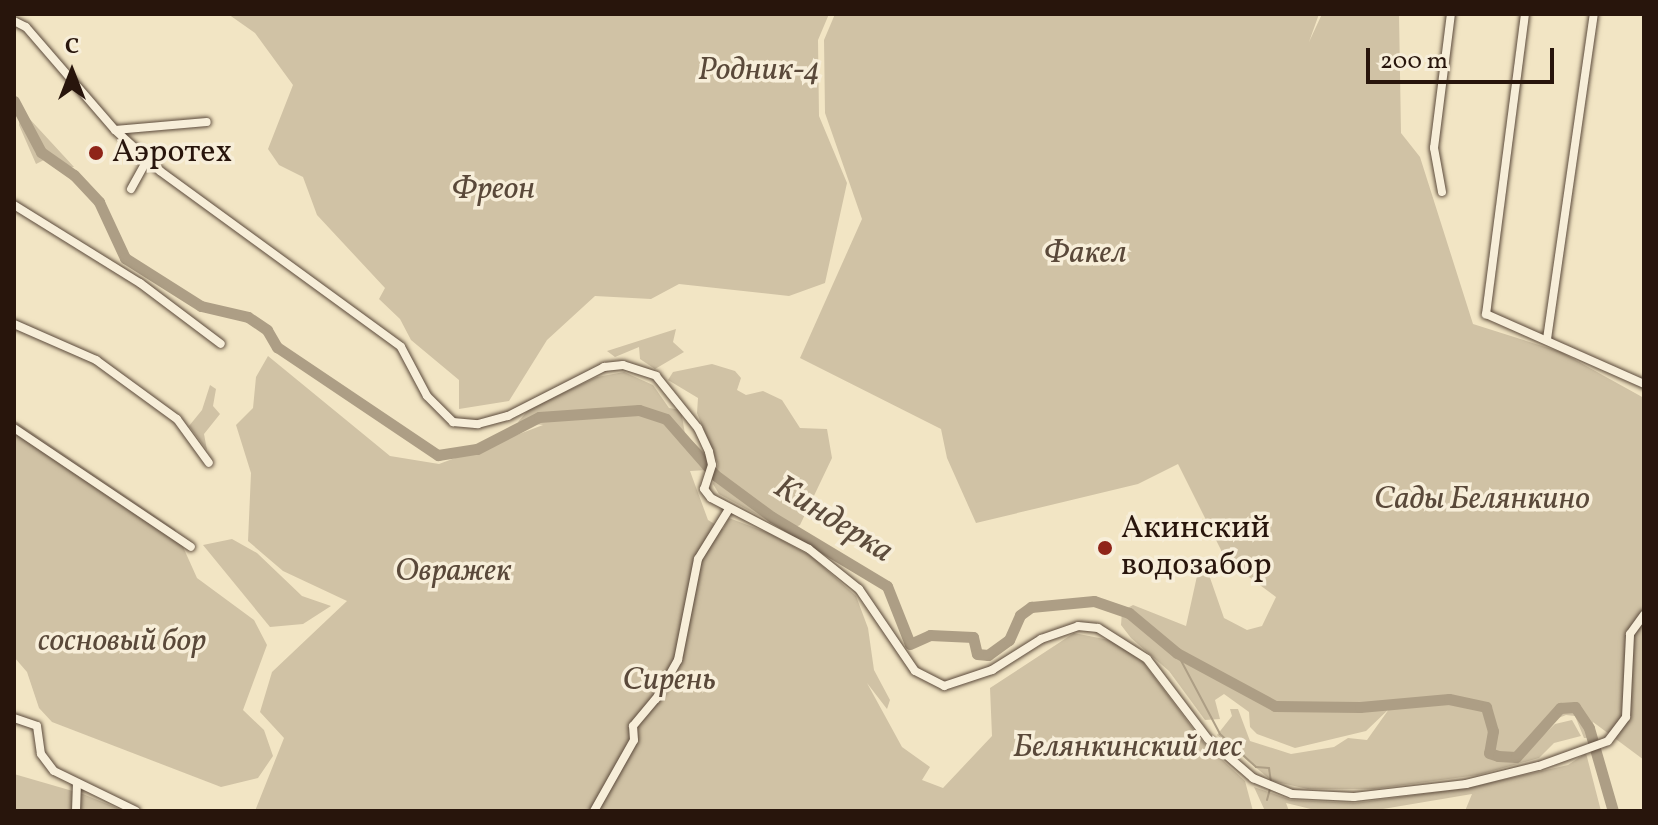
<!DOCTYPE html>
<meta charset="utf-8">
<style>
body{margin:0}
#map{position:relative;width:1658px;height:825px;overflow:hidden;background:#f2e5c4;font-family:Vollkorn,serif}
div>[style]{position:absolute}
.green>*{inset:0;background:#d0c2a5}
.stream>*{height:2px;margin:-1px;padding:0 1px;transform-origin:1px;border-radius:1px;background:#ad9e85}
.river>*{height:11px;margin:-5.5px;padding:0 5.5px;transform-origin:5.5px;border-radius:5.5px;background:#ad9e85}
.roads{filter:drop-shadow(0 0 2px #5a493a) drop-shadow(0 0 2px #5a493a)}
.minor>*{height:8px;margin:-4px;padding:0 4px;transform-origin:4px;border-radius:4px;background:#f7eed9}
.dots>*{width:22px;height:22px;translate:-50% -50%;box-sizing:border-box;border:4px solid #f7eed9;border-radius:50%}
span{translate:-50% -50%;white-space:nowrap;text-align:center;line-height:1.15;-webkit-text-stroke:7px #f7eed9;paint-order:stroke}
.park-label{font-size:32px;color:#5a493a;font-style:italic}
.poi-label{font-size:32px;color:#28150c}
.left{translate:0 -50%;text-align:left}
.water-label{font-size:34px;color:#5d4c3c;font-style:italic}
.frame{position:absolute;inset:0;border:16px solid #28150c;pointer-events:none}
.north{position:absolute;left:32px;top:32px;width:80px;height:80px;-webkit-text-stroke:6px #f7eed9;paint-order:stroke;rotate:0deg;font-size:22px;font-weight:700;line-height:32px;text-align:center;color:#28150c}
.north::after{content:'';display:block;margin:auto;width:28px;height:36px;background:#28150c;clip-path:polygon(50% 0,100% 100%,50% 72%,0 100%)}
.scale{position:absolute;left:1366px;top:48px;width:188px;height:36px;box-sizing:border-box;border:4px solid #28150c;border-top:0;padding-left:10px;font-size:24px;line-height:28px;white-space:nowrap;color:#28150c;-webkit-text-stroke:6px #f7eed9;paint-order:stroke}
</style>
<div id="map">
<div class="green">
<i style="clip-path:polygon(228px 14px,829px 14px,818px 40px,819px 116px,847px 183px,825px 283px,789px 296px,679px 284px,651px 299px,595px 296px,547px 340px,509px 401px,459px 409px,459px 380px,411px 340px,400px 319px,379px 299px,385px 288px,317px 215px,303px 177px,279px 165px,268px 149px,293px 85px,255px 33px)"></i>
<i style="clip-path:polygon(835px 14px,1319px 14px,1309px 42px,1322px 14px,1399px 14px,1401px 133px,1420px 157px,1473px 324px,1561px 352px,1644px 398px,1644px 760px,1593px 722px,1595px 738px,1584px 738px,1575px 716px,1566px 715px,1551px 721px,1521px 756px,1555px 724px,1572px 720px,1581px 736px,1554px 743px,1539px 758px,1478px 775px,1374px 789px,1308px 789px,1272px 781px,1217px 735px,1232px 716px,1230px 709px,1238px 709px,1250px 741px,1291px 754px,1334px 747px,1348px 738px,1367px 740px,1389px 709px,1366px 731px,1295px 748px,1257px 734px,1250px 727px,1249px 712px,1224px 694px,1215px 700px,1220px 719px,1205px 720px,1169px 671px,1131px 638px,1121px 625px,1122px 611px,1133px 605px,1186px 626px,1197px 576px,1208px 572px,1224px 618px,1247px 630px,1262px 626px,1276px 597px,1226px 560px,1178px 464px,1138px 484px,976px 523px,947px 458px,941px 429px,800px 358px,862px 219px,825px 113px,824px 40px)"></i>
<i style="clip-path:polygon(20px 115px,26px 115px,74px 167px,56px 169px,44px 160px,36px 164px,19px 125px)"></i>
<i style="clip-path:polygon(676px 329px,673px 342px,684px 352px,655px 369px,640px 359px,639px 347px,615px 357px,607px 351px)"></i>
<i style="clip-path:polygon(268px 356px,390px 456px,439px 464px,543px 425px,518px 422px,530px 408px,597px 377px,624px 372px,653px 385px,669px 408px,681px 410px,685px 434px,706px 454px,707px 470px,690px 471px,708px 520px,723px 529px,729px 518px,769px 533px,811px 556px,856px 596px,868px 628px,874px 670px,890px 700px,887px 709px,867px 683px,902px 747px,930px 767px,922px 780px,943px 788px,992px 736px,990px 688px,1074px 633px,1114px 641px,1143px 662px,1203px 742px,1245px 781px,1253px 811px,255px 811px,284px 738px,260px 712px,272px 672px,347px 601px,283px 571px,248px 541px,251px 473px,236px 425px,253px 408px,256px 377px)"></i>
<i style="clip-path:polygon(712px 364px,735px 371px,741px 378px,737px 390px,746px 395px,763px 391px,782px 400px,800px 428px,827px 429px,832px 458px,800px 525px,787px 531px,719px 494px,713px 484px,718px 464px,697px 413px,698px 398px,668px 380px,673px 372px)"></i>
<i style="clip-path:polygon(210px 385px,216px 389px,213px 406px,220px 414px,204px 434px,207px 450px,189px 426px,202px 410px)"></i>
<i style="clip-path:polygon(14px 420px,175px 529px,197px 578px,254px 620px,267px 645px,243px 710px,264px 730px,273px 756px,258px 778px,221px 787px,52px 722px,39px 708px,27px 672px,14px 657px)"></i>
<i style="clip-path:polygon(232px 539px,257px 553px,302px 596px,331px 606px,303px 624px,270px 627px,203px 545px)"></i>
<i style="clip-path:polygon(1586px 753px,1601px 811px,1465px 811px,1472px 794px,1371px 811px,1319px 811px,1286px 803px,1289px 811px,1265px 811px,1254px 787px,1291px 800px,1355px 803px,1467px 788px,1568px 765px)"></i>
<i style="clip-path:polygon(14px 774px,83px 794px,124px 811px,14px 811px)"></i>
</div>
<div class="stream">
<i style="left:1177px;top:653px;width:92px;rotate:62deg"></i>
<i style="left:1220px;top:734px;width:49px;rotate:42.5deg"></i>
<i style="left:1256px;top:767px;width:13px;rotate:4deg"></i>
<i style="left:1269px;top:768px;width:15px;rotate:82deg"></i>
<i style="left:1267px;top:800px;width:11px;rotate:-75deg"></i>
</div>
<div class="river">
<i style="left:14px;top:101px;width:58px;rotate:62.1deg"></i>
<i style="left:41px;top:152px;width:40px;rotate:34.9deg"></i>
<i style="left:74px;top:175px;width:37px;rotate:47deg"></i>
<i style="left:99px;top:202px;width:62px;rotate:65.1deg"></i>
<i style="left:125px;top:258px;width:90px;rotate:32.3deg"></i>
<i style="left:201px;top:306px;width:48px;rotate:13.2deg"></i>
<i style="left:248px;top:317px;width:23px;rotate:34deg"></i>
<i style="left:267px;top:330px;width:20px;rotate:60deg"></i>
<i style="left:277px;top:347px;width:194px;rotate:33.9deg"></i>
<i style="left:438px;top:455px;width:39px;rotate:-9deg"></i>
<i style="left:477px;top:449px;width:70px;rotate:-27.3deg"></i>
<i style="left:539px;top:417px;width:100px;rotate:-4deg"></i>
<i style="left:639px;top:410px;width:28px;rotate:18deg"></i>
<i style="left:666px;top:419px;width:74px;rotate:48.8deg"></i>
<i style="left:715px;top:475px;width:71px;rotate:36.4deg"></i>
<i style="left:772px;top:517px;width:134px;rotate:31deg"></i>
<i style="left:887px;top:586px;width:62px;rotate:68.4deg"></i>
<i style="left:910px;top:644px;width:22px;rotate:-24deg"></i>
<i style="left:930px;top:635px;width:43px;rotate:2.7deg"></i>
<i style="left:973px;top:637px;width:17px;rotate:77deg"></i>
<i style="left:977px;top:654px;width:11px;rotate:5deg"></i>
<i style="left:988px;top:655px;width:26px;rotate:-36deg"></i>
<i style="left:1009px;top:640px;width:27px;rotate:-66deg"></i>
<i style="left:1020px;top:615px;width:14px;rotate:-36deg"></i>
<i style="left:1031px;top:607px;width:63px;rotate:-5.4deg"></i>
<i style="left:1094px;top:601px;width:37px;rotate:19deg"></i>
<i style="left:1129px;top:613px;width:62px;rotate:39.8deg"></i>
<i style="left:1177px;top:653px;width:111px;rotate:28.4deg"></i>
<i style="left:1275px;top:706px;width:85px;rotate:0.7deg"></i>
<i style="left:1360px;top:707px;width:89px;rotate:-5.1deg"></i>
<i style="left:1449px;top:699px;width:38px;rotate:12deg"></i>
<i style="left:1486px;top:707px;width:25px;rotate:74deg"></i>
<i style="left:1493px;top:731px;width:22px;rotate:100deg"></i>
<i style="left:1489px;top:753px;width:9px;rotate:18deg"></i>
<i style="left:1498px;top:756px;width:18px;rotate:3deg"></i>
<i style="left:1516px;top:757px;width:66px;rotate:-48.1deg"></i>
<i style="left:1560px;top:708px;width:15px;rotate:-4deg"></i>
<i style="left:1575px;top:707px;width:25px;rotate:56deg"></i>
<i style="left:1589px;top:728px;width:86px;rotate:73.9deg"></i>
</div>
<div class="roads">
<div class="minor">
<i style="left:1525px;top:14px;width:303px;rotate:97.4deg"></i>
<i style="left:1486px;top:314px;width:173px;rotate:23.9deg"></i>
<i style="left:14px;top:21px;width:13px;rotate:27deg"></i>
<i style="left:26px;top:27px;width:136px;rotate:49.2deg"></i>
<i style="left:115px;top:130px;width:61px;rotate:42.3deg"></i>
<i style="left:160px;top:171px;width:298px;rotate:36.1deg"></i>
<i style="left:401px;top:347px;width:55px;rotate:62deg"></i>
<i style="left:427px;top:396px;width:37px;rotate:45deg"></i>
<i style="left:453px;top:422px;width:25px;rotate:5deg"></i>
<i style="left:478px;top:424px;width:31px;rotate:-15deg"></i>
<i style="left:508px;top:416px;width:108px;rotate:-27deg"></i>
<i style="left:604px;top:367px;width:19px;rotate:-6deg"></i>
<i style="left:623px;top:365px;width:35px;rotate:18deg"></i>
<i style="left:656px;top:376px;width:67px;rotate:51.1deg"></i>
<i style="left:698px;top:428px;width:26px;rotate:65deg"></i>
<i style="left:709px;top:452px;width:13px;rotate:77deg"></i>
<i style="left:712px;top:465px;width:25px;rotate:108deg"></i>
<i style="left:704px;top:489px;width:11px;rotate:52deg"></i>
<i style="left:711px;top:498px;width:110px;rotate:27.5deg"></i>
<i style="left:809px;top:549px;width:64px;rotate:38.7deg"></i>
<i style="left:859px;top:589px;width:99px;rotate:55.7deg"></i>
<i style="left:915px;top:671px;width:33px;rotate:27deg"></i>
<i style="left:944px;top:686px;width:51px;rotate:-18.4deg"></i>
<i style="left:992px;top:670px;width:58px;rotate:-32.3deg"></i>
<i style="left:1041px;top:639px;width:39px;rotate:-19deg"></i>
<i style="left:1078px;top:626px;width:20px;rotate:6deg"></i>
<i style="left:1098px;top:628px;width:58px;rotate:32.3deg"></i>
<i style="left:1147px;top:659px;width:101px;rotate:52.7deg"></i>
<i style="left:1208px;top:739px;width:60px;rotate:40.9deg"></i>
<i style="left:1253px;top:778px;width:42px;rotate:22.3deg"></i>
<i style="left:1292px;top:794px;width:62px;rotate:2.8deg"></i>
<i style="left:1354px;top:797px;width:113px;rotate:-6.6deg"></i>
<i style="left:1466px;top:784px;width:75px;rotate:-13.9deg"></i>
<i style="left:1539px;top:766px;width:73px;rotate:-19.9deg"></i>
<i style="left:1608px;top:741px;width:30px;rotate:-53deg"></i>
<i style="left:1626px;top:717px;width:83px;rotate:-87.2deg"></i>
<i style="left:1630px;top:634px;width:24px;rotate:-54deg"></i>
<i style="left:115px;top:130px;width:92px;rotate:-5deg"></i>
<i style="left:131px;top:189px;width:33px;rotate:-61deg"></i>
<i style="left:1442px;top:192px;width:45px;rotate:-100.3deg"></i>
<i style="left:1434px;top:148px;width:135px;rotate:-82.8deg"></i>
<i style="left:14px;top:205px;width:148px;rotate:31.8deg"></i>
<i style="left:140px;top:283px;width:101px;rotate:37deg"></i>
<i style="left:14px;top:324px;width:90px;rotate:23.7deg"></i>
<i style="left:96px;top:360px;width:100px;rotate:36.1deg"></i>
<i style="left:177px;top:419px;width:54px;rotate:54deg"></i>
<i style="left:1547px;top:339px;width:328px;rotate:-81.8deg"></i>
<i style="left:14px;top:428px;width:213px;rotate:33.9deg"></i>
<i style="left:14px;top:718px;width:24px;rotate:19deg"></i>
<i style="left:37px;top:726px;width:28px;rotate:82deg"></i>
<i style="left:41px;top:754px;width:21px;rotate:53deg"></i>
<i style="left:54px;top:771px;width:91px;rotate:26deg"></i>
<i style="left:76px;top:811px;width:28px;rotate:-88deg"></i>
<i style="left:594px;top:811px;width:81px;rotate:-60.6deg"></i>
<i style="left:634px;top:740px;width:14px;rotate:-94deg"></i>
<i style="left:633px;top:726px;width:35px;rotate:-50deg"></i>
<i style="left:656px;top:699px;width:45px;rotate:-60.6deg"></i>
<i style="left:678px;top:660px;width:103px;rotate:-78.8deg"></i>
<i style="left:698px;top:559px;width:59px;rotate:-58.2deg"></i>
</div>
</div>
<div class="dots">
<i style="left:96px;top:153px;background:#8f2418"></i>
<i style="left:1105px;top:548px;background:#8f2418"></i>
</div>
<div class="park-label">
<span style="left:759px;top:71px">Родник-4</span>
<span style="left:493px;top:190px">Фреон</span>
<span style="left:1085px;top:254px">Факел</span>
<span style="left:1482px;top:500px">Сады Белянкино</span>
<span style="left:453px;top:572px">Овражек</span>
<span style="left:122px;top:642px">сосновый бор</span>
<span style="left:669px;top:681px">Сирень</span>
<span style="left:1128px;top:748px">Белянкинский лес</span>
</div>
<div class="poi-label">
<span class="left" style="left:112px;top:153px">Аэротех</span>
<span class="left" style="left:1121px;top:548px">Акинский<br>водозабор</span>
</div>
<div class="water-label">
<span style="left:833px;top:520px;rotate:32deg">Киндерка</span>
</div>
<div class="frame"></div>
<div class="north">С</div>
<div class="scale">200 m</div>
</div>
